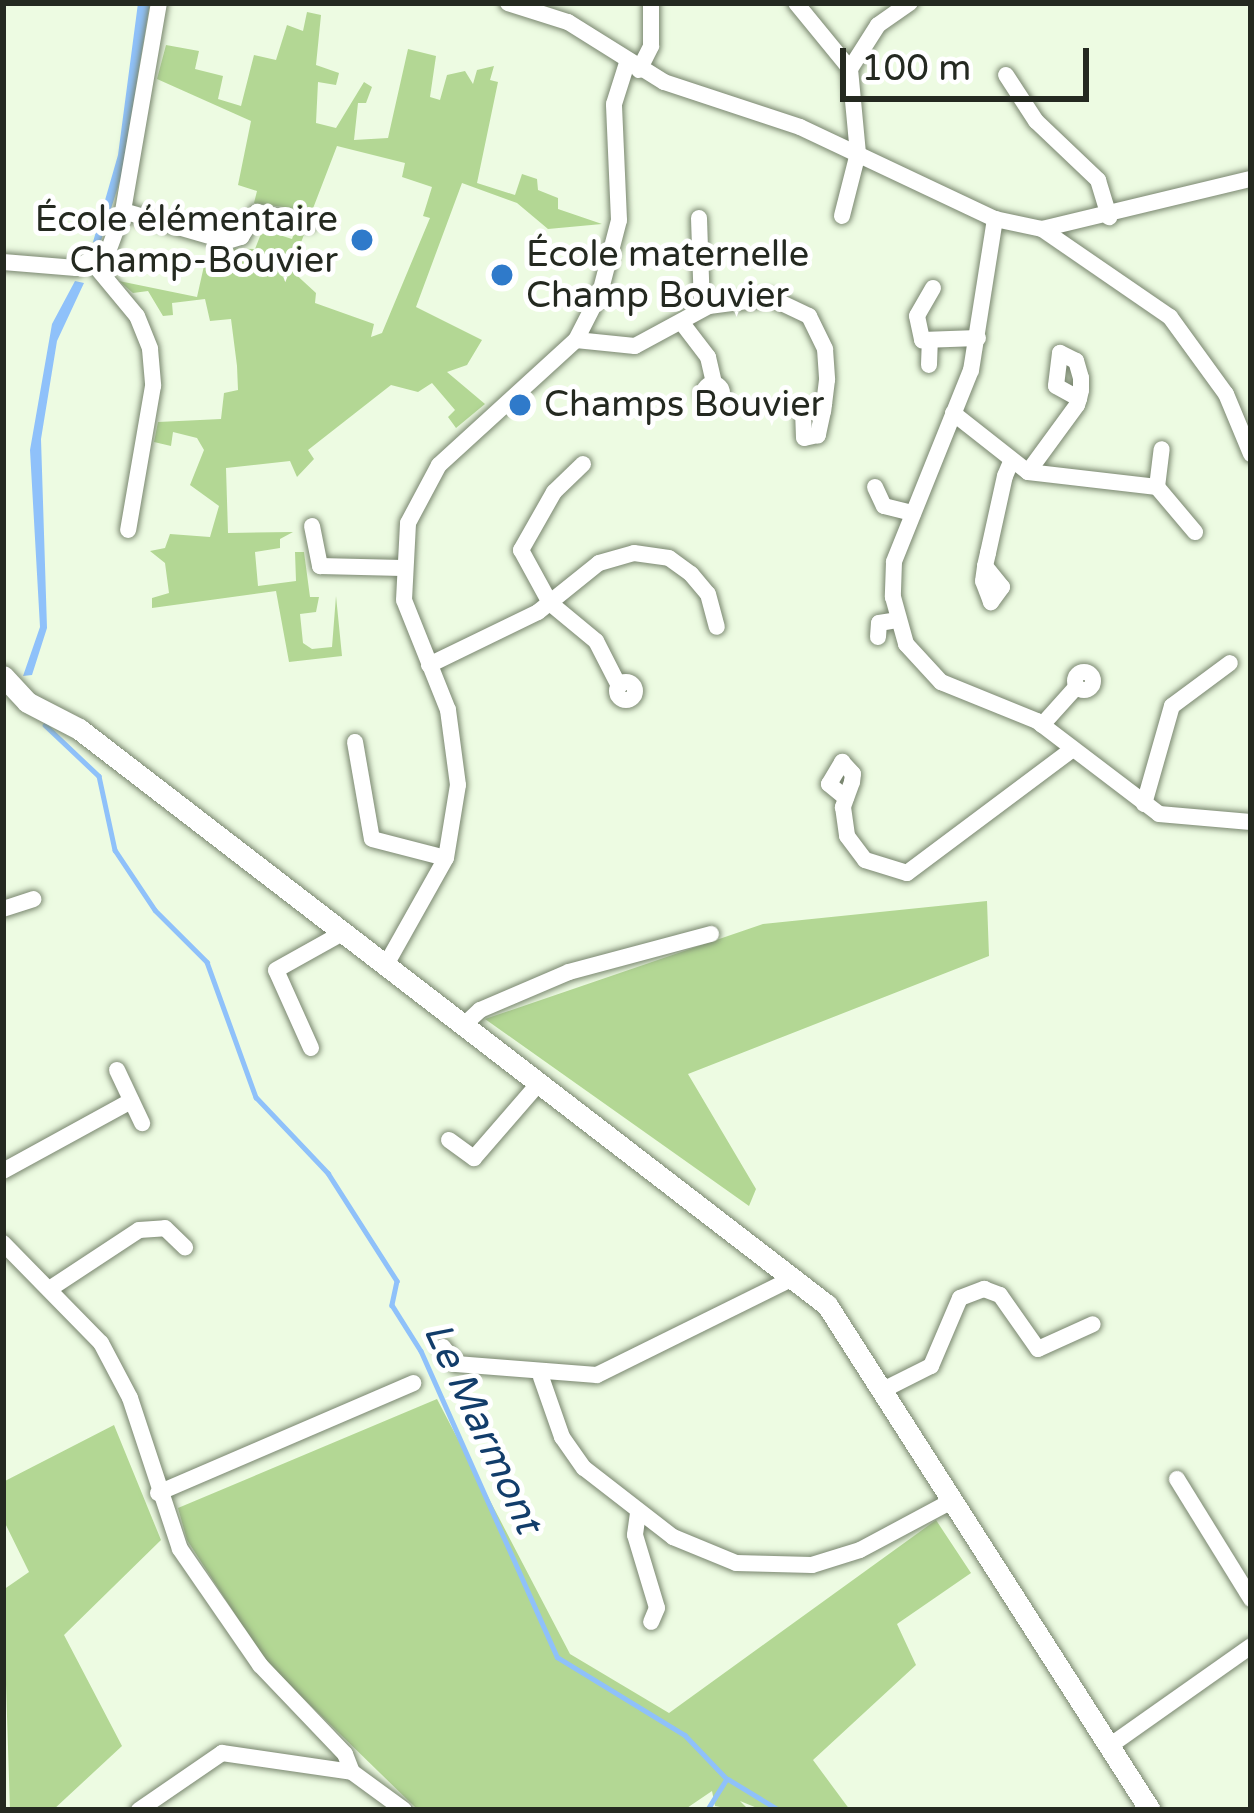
<!DOCTYPE html>
<meta charset="utf-8">
<style>
body{margin:0}
#map{position:relative;width:1254px;height:1813px;overflow:hidden;background:#edfbe2;font-family:"Varela Round",sans-serif}
div>[style]{position:absolute}
.green>*{inset:0;background:#b3d794}
.water>*{inset:0;background:#8fc1fa}
.stream>*{height:4.5px;margin:-2.25px;padding:0 2.25px;transform-origin:2.25px;border-radius:2.25px;background:#8fc1fa}
.roads{filter:drop-shadow(0 0 3px #79866f) drop-shadow(0 0 3px #79866f)}
.minor>*{height:16px;margin:-8px;padding:0 8px;transform-origin:8px;border-radius:8px;background:#fff}
.minor>.ring{margin:-8px;padding:0;box-sizing:content-box;background:none;border:16px solid #fff;border-radius:50%}
.tertiary>*{height:21px;margin:-10.5px;padding:0 10.5px;transform-origin:10.5px;border-radius:10.5px;background:#fff}
.dots>*{width:33px;height:33px;translate:-50% -50%;box-sizing:border-box;border:6px solid #fff;border-radius:50%}
span{translate:-50% -50%;white-space:nowrap;text-align:center;line-height:1.15;-webkit-text-stroke:10px #fff;paint-order:stroke}
.poi-label{font-size:36px;color:#242920}
.right{translate:-100% -50%;text-align:right}
.left{translate:0 -50%;text-align:left}
.water-label{font-size:39px;color:#123d6a;font-style:italic}
.frame{position:absolute;inset:0;border:6px solid #242920;pointer-events:none}
.scale{position:absolute;left:840px;top:48px;width:249px;height:54px;box-sizing:border-box;border:6px solid #242920;border-top:0;padding-left:15px;font-size:36px;line-height:42px;white-space:nowrap;color:#242920;-webkit-text-stroke:9px #fff;paint-order:stroke}
</style>
<div id="map">
<div class="green">
<i style="clip-path:polygon(307px 12px,321px 15px,316px 65px,339px 73px,336px 85px,318px 82px,316px 123px,336px 128px,364px 82px,372px 87px,366px 103px,358px 103px,354px 140px,388px 138px,408px 49px,436px 56px,430px 97px,440px 100px,447px 75px,465px 71px,473px 84px,477px 70px,494px 66px,490px 80px,498px 82px,477px 183px,515px 195px,522px 174px,537px 179px,538px 190px,558px 198px,558px 209px,602px 224px,548px 229px,517px 203px,462px 183px,416px 307px,482px 340px,467px 365px,447px 372px,485px 404px,456px 428px,448px 417px,455px 410px,432px 383px,418px 392px,391px 385px,308px 450px,314px 459px,297px 477px,290px 461px,226px 468px,228px 533px,293px 532px,280px 539px,280px 548px,255px 552px,258px 586px,296px 581px,295px 552px,304px 552px,310px 597px,319px 597px,316px 612px,300px 614px,303px 643px,312px 649px,332px 647px,336px 596px,342px 656px,289px 662px,276px 591px,152px 608px,152px 598px,169px 593px,165px 563px,150px 551px,165px 548px,170px 534px,210px 537px,219px 506px,190px 485px,204px 450px,197px 438px,173px 432px,171px 446px,154px 442px,158px 422px,221px 419px,224px 393px,238px 390px,237px 366px,231px 319px,210px 321px,205px 299px,172px 303px,173px 315px,163px 316px,148px 291px,133px 293px,119px 281px,197px 297px,208px 248px,255px 249px,262px 231px,253px 223px,270px 219px,267px 231px,292px 239px,297px 226px,306px 229px,291px 270px,316px 293px,315px 303px,374px 324px,371px 337px,382px 333px,430px 218px,423px 216px,432px 187px,402px 177px,405px 163px,337px 146px,312px 211px,254px 203px,257px 191px,238px 185px,251px 121px,157px 79px,166px 45px,199px 51px,195px 69px,223px 76px,218px 99px,241px 106px,254px 55px,276px 60px,287px 25px,303px 31px)"></i>
<i style="clip-path:polygon(987px 901px,989px 956px,688px 1074px,756px 1189px,749px 1206px,485px 1019px,763px 924px)"></i>
<i style="clip-path:polygon(437px 1399px,570px 1654px,669px 1713px,936px 1520px,971px 1573px,897px 1624px,916px 1665px,813px 1760px,850px 1810px,762px 1810px,740px 1801px,749px 1810px,735px 1810px,715px 1806px,712px 1791px,684px 1810px,418px 1810px,266px 1662px,187px 1540px,178px 1508px)"></i>
<i style="clip-path:polygon(114px 1425px,161px 1540px,64px 1635px,122px 1746px,53px 1810px,10px 1810px,3px 1590px,29px 1572px,3px 1519px,3px 1482px)"></i>
</div>
<div class="water">
<i style="clip-path:polygon(138px 3px,150px 3px,121px 177px,100px 244px,93px 242px,118px 155px)"></i>
<i style="clip-path:polygon(75px 281px,84px 283px,57px 341px,41px 439px,47px 628px,32px 675px,23px 676px,40px 627px,30px 450px,52px 324px)"></i>
</div>
<div class="stream">
<i style="left:45px;top:725px;width:74px;rotate:43.4deg"></i>
<i style="left:99px;top:776px;width:76px;rotate:77.8deg"></i>
<i style="left:115px;top:850px;width:72px;rotate:56.3deg"></i>
<i style="left:155px;top:910px;width:74px;rotate:45deg"></i>
<i style="left:207px;top:962px;width:144px;rotate:70.1deg"></i>
<i style="left:256px;top:1097px;width:105px;rotate:46.5deg"></i>
<i style="left:328px;top:1173px;width:128px;rotate:57.4deg"></i>
<i style="left:397px;top:1281px;width:25px;rotate:102deg"></i>
<i style="left:392px;top:1305px;width:54px;rotate:57.8deg"></i>
<i style="left:421px;top:1351px;width:335px;rotate:66deg"></i>
<i style="left:557px;top:1657px;width:150px;rotate:31.4deg"></i>
<i style="left:685px;top:1735px;width:61px;rotate:46.3deg"></i>
<i style="left:727px;top:1779px;width:36px;rotate:122deg"></i>
<i style="left:728px;top:1779px;width:60px;rotate:31.3deg"></i>
</div>
<div class="roads">
<div class="minor">
<i style="left:508px;top:3px;width:63px;rotate:17.6deg"></i>
<i style="left:568px;top:22px;width:113px;rotate:32deg"></i>
<i style="left:664px;top:82px;width:143px;rotate:18.3deg"></i>
<i style="left:800px;top:127px;width:216px;rotate:25.3deg"></i>
<i style="left:995px;top:219px;width:48px;rotate:12deg"></i>
<i style="left:1042px;top:229px;width:215px;rotate:-13.5deg"></i>
<i style="left:796px;top:3px;width:85px;rotate:50.7deg"></i>
<i style="left:850px;top:69px;width:84px;rotate:84.6deg"></i>
<i style="left:858px;top:153px;width:65px;rotate:104.3deg"></i>
<i style="left:850px;top:69px;width:52px;rotate:-57.5deg"></i>
<i style="left:878px;top:25px;width:39px;rotate:-35deg"></i>
<i style="left:639px;top:70px;width:27px;rotate:-63deg"></i>
<i style="left:651px;top:46px;width:43px;rotate:-90deg"></i>
<i style="left:1006px;top:75px;width:55px;rotate:56.9deg"></i>
<i style="left:1036px;top:121px;width:86px;rotate:43.6deg"></i>
<i style="left:1098px;top:180px;width:39px;rotate:73deg"></i>
<i style="left:123px;top:211px;width:108px;rotate:16.1deg"></i>
<i style="left:227px;top:241px;width:15px;rotate:-16deg"></i>
<i style="left:241px;top:237px;width:30px;rotate:-57deg"></i>
<i style="left:257px;top:212px;width:53px;rotate:11.9deg"></i>
<i style="left:699px;top:218px;width:91px;rotate:88.1deg"></i>
<i style="left:995px;top:219px;width:153px;rotate:99deg"></i>
<i style="left:971px;top:370px;width:207px;rotate:111.9deg"></i>
<i style="left:894px;top:562px;width:35px;rotate:92deg"></i>
<i style="left:893px;top:597px;width:49px;rotate:74.5deg"></i>
<i style="left:906px;top:644px;width:52px;rotate:47.4deg"></i>
<i style="left:941px;top:682px;width:104px;rotate:22.1deg"></i>
<i style="left:1037px;top:721px;width:153px;rotate:37.3deg"></i>
<i style="left:1159px;top:814px;width:92px;rotate:5deg"></i>
<i style="left:1042px;top:229px;width:155px;rotate:34.5deg"></i>
<i style="left:1170px;top:317px;width:95px;rotate:54deg"></i>
<i style="left:1226px;top:394px;width:65px;rotate:67.4deg"></i>
<i style="left:3px;top:262px;width:73px;rotate:4.7deg"></i>
<i style="left:76px;top:268px;width:38px;rotate:-30deg"></i>
<i style="left:109px;top:249px;width:40px;rotate:-69.8deg"></i>
<i style="left:123px;top:211px;width:211px;rotate:-80.2deg"></i>
<i style="left:92px;top:262px;width:70px;rotate:50.2deg"></i>
<i style="left:137px;top:316px;width:35px;rotate:68deg"></i>
<i style="left:150px;top:349px;width:37px;rotate:85deg"></i>
<i style="left:153px;top:386px;width:146px;rotate:99.8deg"></i>
<i style="left:933px;top:288px;width:32px;rotate:120deg"></i>
<i style="left:917px;top:316px;width:25px;rotate:78deg"></i>
<i style="left:922px;top:340px;width:56px;rotate:-2deg"></i>
<i style="left:682px;top:323px;width:43px;rotate:52.6deg"></i>
<i style="left:708px;top:357px;width:28px;rotate:77deg"></i>
<i style="left:576px;top:340px;width:59px;rotate:5.8deg"></i>
<i style="left:635px;top:346px;width:84px;rotate:-28.4deg"></i>
<i style="left:709px;top:306px;width:63px;rotate:-7.4deg"></i>
<i style="left:771px;top:298px;width:42px;rotate:25.3deg"></i>
<i style="left:809px;top:316px;width:37px;rotate:64deg"></i>
<i style="left:825px;top:349px;width:31px;rotate:86deg"></i>
<i style="left:827px;top:380px;width:31px;rotate:97deg"></i>
<i style="left:823px;top:411px;width:25px;rotate:102deg"></i>
<i style="left:818px;top:435px;width:14px;rotate:168deg"></i>
<i style="left:804px;top:438px;width:23px;rotate:-92deg"></i>
<i style="left:803px;top:415px;width:24px;rotate:-28deg"></i>
<i style="left:929px;top:365px;width:23px;rotate:-88deg"></i>
<i class="ring" style="left:704px;top:384px;width:2px;height:2px"></i>
<i style="left:953px;top:413px;width:95px;rotate:38.2deg"></i>
<i style="left:1028px;top:472px;width:130px;rotate:6.6deg"></i>
<i style="left:1157px;top:487px;width:59px;rotate:49.8deg"></i>
<i style="left:583px;top:464px;width:40px;rotate:136deg"></i>
<i style="left:554px;top:492px;width:67px;rotate:119.6deg"></i>
<i style="left:521px;top:550px;width:60px;rotate:61.3deg"></i>
<i style="left:550px;top:603px;width:60px;rotate:39.6deg"></i>
<i style="left:596px;top:641px;width:51px;rotate:62.9deg"></i>
<i style="left:1028px;top:472px;width:83px;rotate:-53.8deg"></i>
<i style="left:1077px;top:405px;width:6px;rotate:-72deg"></i>
<i style="left:1079px;top:399px;width:9px;rotate:-77deg"></i>
<i style="left:1081px;top:390px;width:12px;rotate:-90deg"></i>
<i style="left:1081px;top:378px;width:18px;rotate:-106deg"></i>
<i style="left:1076px;top:361px;width:18px;rotate:-153deg"></i>
<i style="left:1060px;top:353px;width:33px;rotate:97deg"></i>
<i style="left:1056px;top:386px;width:26px;rotate:29deg"></i>
<i style="left:875px;top:487px;width:21px;rotate:65deg"></i>
<i style="left:884px;top:506px;width:30px;rotate:14deg"></i>
<i style="left:1157px;top:487px;width:38px;rotate:-83deg"></i>
<i style="left:312px;top:526px;width:41px;rotate:78.7deg"></i>
<i style="left:320px;top:566px;width:82px;rotate:1.4deg"></i>
<i style="left:985px;top:566px;width:27px;rotate:51deg"></i>
<i style="left:1002px;top:587px;width:19px;rotate:126deg"></i>
<i style="left:991px;top:602px;width:22px;rotate:-111deg"></i>
<i style="left:983px;top:581px;width:15px;rotate:-82deg"></i>
<i style="left:985px;top:566px;width:13px;rotate:-77deg"></i>
<i style="left:988px;top:553px;width:79px;rotate:-77.6deg"></i>
<i style="left:1005px;top:476px;width:15px;rotate:-67deg"></i>
<i style="left:878px;top:637px;width:14px;rotate:-86deg"></i>
<i style="left:879px;top:623px;width:18px;rotate:-9deg"></i>
<i style="left:429px;top:665px;width:121px;rotate:-25.9deg"></i>
<i style="left:538px;top:612px;width:78px;rotate:-38.8deg"></i>
<i style="left:599px;top:563px;width:36px;rotate:-16deg"></i>
<i style="left:634px;top:553px;width:35px;rotate:8deg"></i>
<i style="left:669px;top:558px;width:27px;rotate:36deg"></i>
<i style="left:691px;top:574px;width:26px;rotate:50deg"></i>
<i style="left:708px;top:594px;width:34px;rotate:75deg"></i>
<i class="ring" style="left:1075px;top:672px;width:2px;height:2px"></i>
<i class="ring" style="left:617px;top:682px;width:2px;height:2px"></i>
<i style="left:1042px;top:725px;width:52px;rotate:-48.1deg"></i>
<i style="left:355px;top:742px;width:98px;rotate:80.1deg"></i>
<i style="left:372px;top:839px;width:76px;rotate:14.4deg"></i>
<i style="left:846px;top:798px;width:22px;rotate:-141deg"></i>
<i style="left:829px;top:784px;width:26px;rotate:-59deg"></i>
<i style="left:842px;top:762px;width:16px;rotate:47deg"></i>
<i style="left:853px;top:774px;width:8px;rotate:97deg"></i>
<i style="left:852px;top:782px;width:27px;rotate:110deg"></i>
<i style="left:843px;top:807px;width:29px;rotate:82deg"></i>
<i style="left:847px;top:836px;width:30px;rotate:53deg"></i>
<i style="left:865px;top:860px;width:44px;rotate:17.2deg"></i>
<i style="left:907px;top:873px;width:207px;rotate:-36.8deg"></i>
<i style="left:1144px;top:804px;width:102px;rotate:-74.1deg"></i>
<i style="left:1172px;top:706px;width:72px;rotate:-36.6deg"></i>
<i style="left:3px;top:909px;width:32px;rotate:-18deg"></i>
<i style="left:387px;top:963px;width:120px;rotate:-60.7deg"></i>
<i style="left:446px;top:858px;width:74px;rotate:-80.7deg"></i>
<i style="left:458px;top:785px;width:76px;rotate:-97.6deg"></i>
<i style="left:448px;top:710px;width:118px;rotate:-111.8deg"></i>
<i style="left:404px;top:600px;width:77px;rotate:-87deg"></i>
<i style="left:408px;top:523px;width:66px;rotate:-61.9deg"></i>
<i style="left:439px;top:465px;width:185px;rotate:-42.4deg"></i>
<i style="left:576px;top:340px;width:53px;rotate:-62.9deg"></i>
<i style="left:600px;top:293px;width:75px;rotate:-75.4deg"></i>
<i style="left:619px;top:220px;width:116px;rotate:-92.5deg"></i>
<i style="left:614px;top:104px;width:43px;rotate:-72.4deg"></i>
<i style="left:466px;top:1023px;width:19px;rotate:-43deg"></i>
<i style="left:480px;top:1010px;width:97px;rotate:-23.1deg"></i>
<i style="left:569px;top:972px;width:147px;rotate:-15deg"></i>
<i style="left:311px;top:1048px;width:85px;rotate:-114.2deg"></i>
<i style="left:276px;top:970px;width:78px;rotate:-29.2deg"></i>
<i style="left:117px;top:1070px;width:59px;rotate:64.7deg"></i>
<i style="left:449px;top:1140px;width:31px;rotate:36deg"></i>
<i style="left:474px;top:1158px;width:99px;rotate:-49.1deg"></i>
<i style="left:3px;top:1171px;width:146px;rotate:-28.7deg"></i>
<i style="left:3px;top:1243px;width:140px;rotate:45.6deg"></i>
<i style="left:101px;top:1343px;width:62px;rotate:62.2deg"></i>
<i style="left:130px;top:1398px;width:159px;rotate:71.7deg"></i>
<i style="left:180px;top:1549px;width:141px;rotate:55.4deg"></i>
<i style="left:260px;top:1665px;width:123px;rotate:46.3deg"></i>
<i style="left:345px;top:1754px;width:19px;rotate:69deg"></i>
<i style="left:352px;top:1772px;width:64px;rotate:36.2deg"></i>
<i style="left:51px;top:1288px;width:105px;rotate:-33.4deg"></i>
<i style="left:139px;top:1230px;width:26px;rotate:-4deg"></i>
<i style="left:165px;top:1228px;width:28px;rotate:44deg"></i>
<i style="left:443px;top:1347px;width:21px;rotate:53deg"></i>
<i style="left:456px;top:1364px;width:141px;rotate:4.5deg"></i>
<i style="left:597px;top:1375px;width:219px;rotate:-26.3deg"></i>
<i style="left:541px;top:1377px;width:64px;rotate:70.7deg"></i>
<i style="left:562px;top:1437px;width:38px;rotate:55deg"></i>
<i style="left:584px;top:1468px;width:113px;rotate:37.8deg"></i>
<i style="left:673px;top:1537px;width:68px;rotate:22.4deg"></i>
<i style="left:736px;top:1563px;width:76px;rotate:1.5deg"></i>
<i style="left:812px;top:1565px;width:50px;rotate:-17.4deg"></i>
<i style="left:860px;top:1550px;width:100px;rotate:-28.1deg"></i>
<i style="left:881px;top:1391px;width:56px;rotate:-26.6deg"></i>
<i style="left:931px;top:1366px;width:74px;rotate:-66.9deg"></i>
<i style="left:960px;top:1298px;width:26px;rotate:-21deg"></i>
<i style="left:984px;top:1289px;width:17px;rotate:21deg"></i>
<i style="left:1000px;top:1295px;width:66px;rotate:54.9deg"></i>
<i style="left:1038px;top:1349px;width:60px;rotate:-24.4deg"></i>
<i style="left:1177px;top:1479px;width:141px;rotate:58.3deg"></i>
<i style="left:158px;top:1493px;width:278px;rotate:-23.3deg"></i>
<i style="left:638px;top:1513px;width:22px;rotate:98deg"></i>
<i style="left:635px;top:1535px;width:76px;rotate:73.2deg"></i>
<i style="left:657px;top:1608px;width:15px;rotate:113deg"></i>
<i style="left:1108px;top:1747px;width:175px;rotate:-35.2deg"></i>
<i style="left:139px;top:1810px;width:101px;rotate:-34.5deg"></i>
<i style="left:222px;top:1753px;width:131px;rotate:8.3deg"></i>
</div>
<div class="tertiary">
<i style="left:3px;top:676px;width:35px;rotate:47deg"></i>
<i style="left:27px;top:702px;width:59px;rotate:27.4deg"></i>
<i style="left:79px;top:729px;width:944px;rotate:37.6deg"></i>
<i style="left:827px;top:1305px;width:599px;rotate:57.4deg"></i>
</div>
</div>
<div class="dots">
<i style="left:362px;top:240px;background:#2f7aca"></i>
<i style="left:502px;top:275px;background:#2f7aca"></i>
<i style="left:520px;top:405px;background:#2f7aca"></i>
</div>
<div class="poi-label">
<span class="right" style="left:338px;top:240px">École élémentaire<br>Champ-Bouvier</span>
<span class="left" style="left:526px;top:275px">École maternelle<br>Champ Bouvier</span>
<span class="left" style="left:544px;top:405px">Champs Bouvier</span>
</div>
<div class="water-label">
<span style="left:482px;top:1428px;rotate:65deg">Le Marmont</span>
</div>
<div class="frame"></div>
<div class="scale">100 m</div>
</div>
